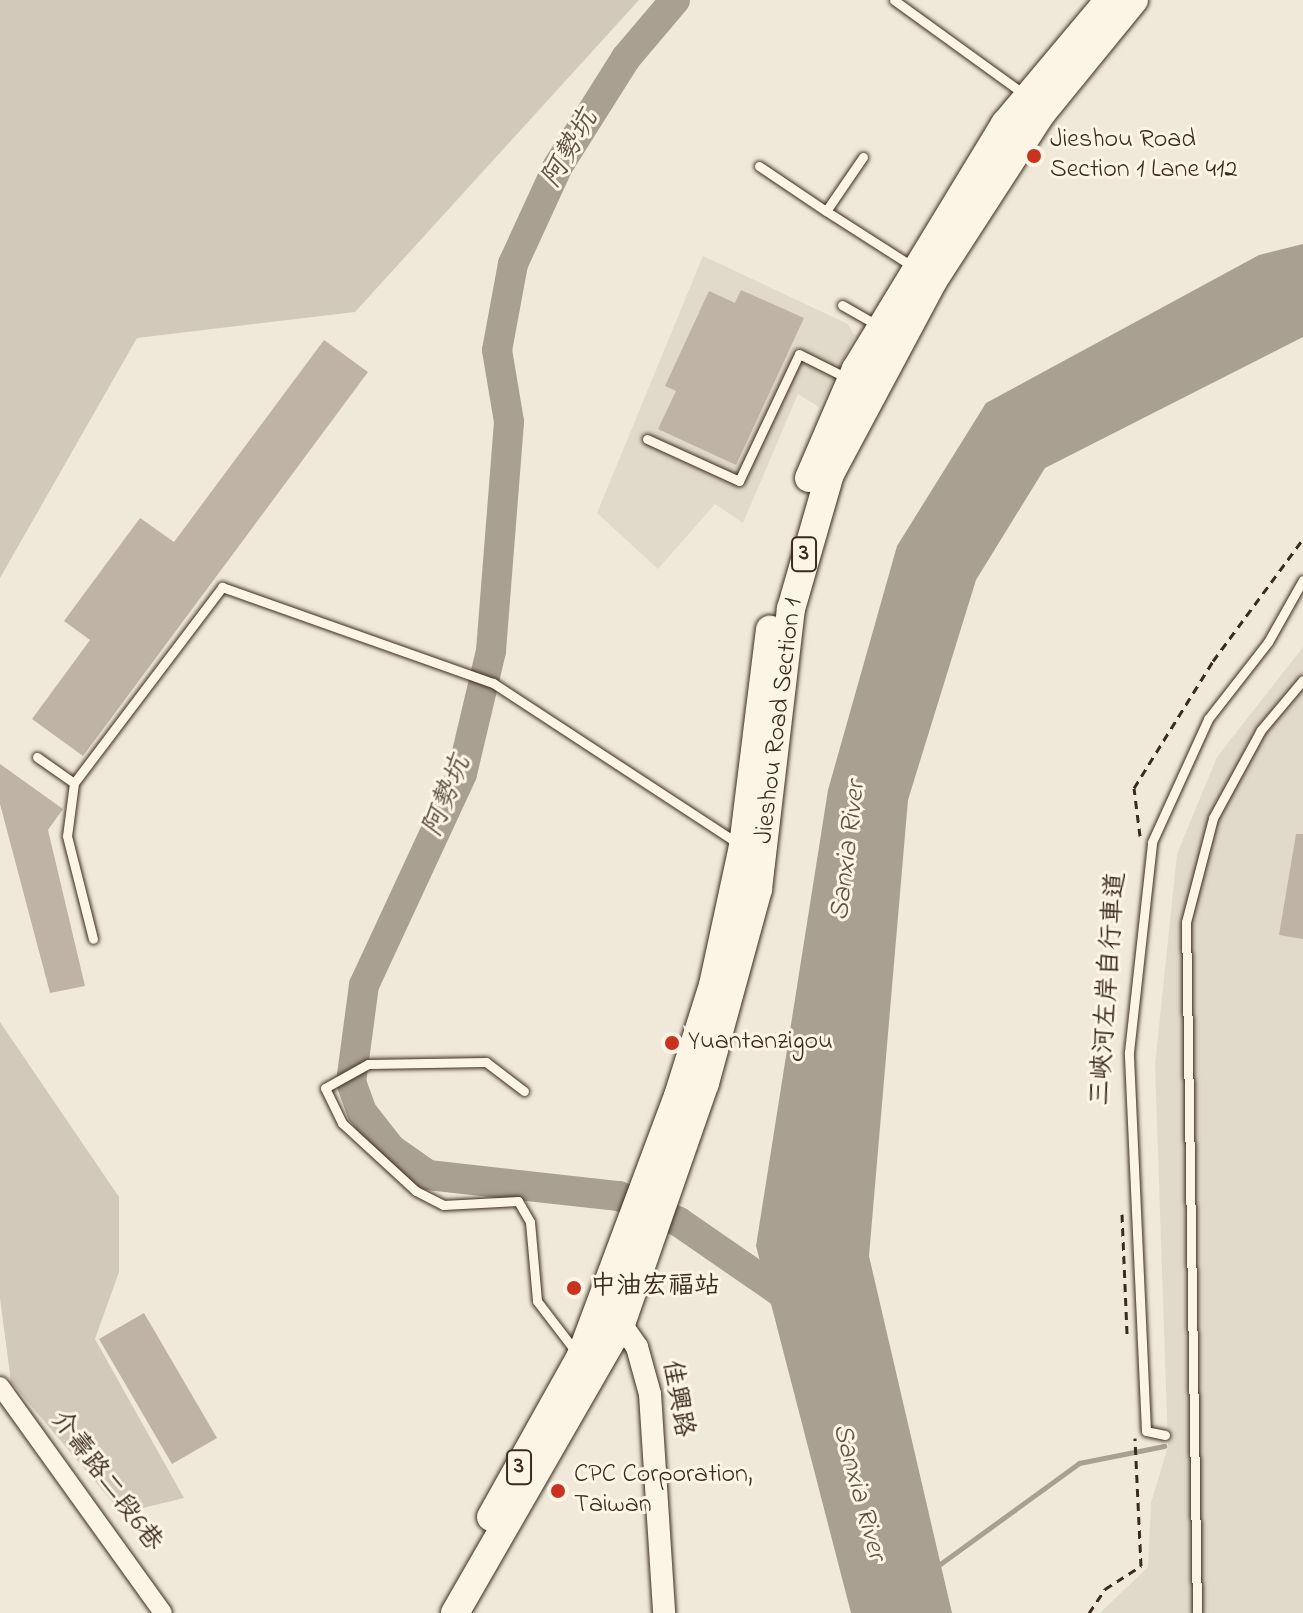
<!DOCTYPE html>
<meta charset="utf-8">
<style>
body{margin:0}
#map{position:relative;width:1303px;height:1613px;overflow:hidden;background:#f0e9d9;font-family:"Indie Flower","LXGW WenKai TC",sans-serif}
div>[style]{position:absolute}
.built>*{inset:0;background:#e1d9c9}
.green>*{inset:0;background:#d2c9ba}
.water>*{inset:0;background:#aaa091}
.stream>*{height:5px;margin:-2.5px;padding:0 2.5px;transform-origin:2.5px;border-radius:2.5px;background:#aaa091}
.river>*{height:30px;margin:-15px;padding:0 15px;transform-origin:15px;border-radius:15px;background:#aaa091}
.building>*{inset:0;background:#beb3a4}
.path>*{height:3px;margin-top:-1.5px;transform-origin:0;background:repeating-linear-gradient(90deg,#3b2a1e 0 8px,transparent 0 14px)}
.roads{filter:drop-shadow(0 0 2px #3b2a1e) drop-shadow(0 0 2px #3b2a1e)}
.service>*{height:9px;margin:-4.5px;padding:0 4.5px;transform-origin:4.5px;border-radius:4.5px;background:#fcf5e5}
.minor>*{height:18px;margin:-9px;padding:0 9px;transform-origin:9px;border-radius:9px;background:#fcf5e5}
.tertiary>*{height:22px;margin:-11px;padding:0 11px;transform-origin:11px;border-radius:11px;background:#fcf5e5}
.primary>*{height:28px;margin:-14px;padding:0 14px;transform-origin:14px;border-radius:14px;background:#fcf5e5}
.dots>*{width:22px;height:22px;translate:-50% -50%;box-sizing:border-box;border:4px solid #fcf5e5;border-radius:50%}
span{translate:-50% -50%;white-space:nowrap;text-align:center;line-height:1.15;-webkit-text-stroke:6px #fcf5e5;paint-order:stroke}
.shield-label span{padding:2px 6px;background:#fcf5e5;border:2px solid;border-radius:6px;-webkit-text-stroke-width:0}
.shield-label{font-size:24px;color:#3b2a1e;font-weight:700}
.poi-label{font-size:26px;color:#3b2a1e}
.left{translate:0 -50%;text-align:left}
.street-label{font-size:26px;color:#3b2a1e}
.water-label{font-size:28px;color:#625346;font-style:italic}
</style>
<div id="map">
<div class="built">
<i style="clip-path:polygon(703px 256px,848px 324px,855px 336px,819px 407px,798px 394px,743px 523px,715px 504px,658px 569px,597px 513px)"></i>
<i style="clip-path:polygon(1303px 647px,1303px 1613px,1100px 1613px,1148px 1567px,1151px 1503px,1168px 1446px,1155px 1065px,1177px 854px,1217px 757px)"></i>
</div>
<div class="green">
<i style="clip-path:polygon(0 0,639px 0,355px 312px,137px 338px,0 578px)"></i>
<i style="clip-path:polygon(0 1022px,119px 1197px,119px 1272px,95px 1339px,184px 1498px,122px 1513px,11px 1382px,0 1298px)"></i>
</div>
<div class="water">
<i style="clip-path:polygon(1303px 244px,1303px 337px,1045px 468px,976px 580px,908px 800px,869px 1256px,952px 1613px,851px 1613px,756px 1246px,828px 790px,897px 546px,986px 403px,1259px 255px)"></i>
</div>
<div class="stream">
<i style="left:936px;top:1567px;width:177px;rotate:-36deg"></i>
<i style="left:1079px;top:1463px;width:87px;rotate:-11.3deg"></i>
</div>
<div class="river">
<i style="left:675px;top:0;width:76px;rotate:130.2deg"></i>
<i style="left:626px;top:58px;width:128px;rotate:122.2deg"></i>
<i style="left:558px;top:166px;width:108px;rotate:114.7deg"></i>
<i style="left:513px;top:264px;width:87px;rotate:100.5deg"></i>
<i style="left:497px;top:350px;width:73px;rotate:80.5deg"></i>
<i style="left:509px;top:422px;width:230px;rotate:94.5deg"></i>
<i style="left:491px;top:651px;width:126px;rotate:103.3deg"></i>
<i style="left:462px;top:774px;width:233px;rotate:114.9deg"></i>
<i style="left:364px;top:985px;width:98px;rotate:97.6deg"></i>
<i style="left:351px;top:1082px;width:32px;rotate:70deg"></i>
<i style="left:362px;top:1112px;width:47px;rotate:51.9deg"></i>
<i style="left:391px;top:1149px;width:45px;rotate:35.1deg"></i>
<i style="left:428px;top:1175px;width:192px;rotate:6.3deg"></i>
<i style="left:619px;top:1196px;width:65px;rotate:23.4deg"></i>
<i style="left:679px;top:1222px;width:145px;rotate:34.6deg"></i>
</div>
<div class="building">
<i style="clip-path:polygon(741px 290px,804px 318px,736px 465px,658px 429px,676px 391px,665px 386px,709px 291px,735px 303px)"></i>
<i style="clip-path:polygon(324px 340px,368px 372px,83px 756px,32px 719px,90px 640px,64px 621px,140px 518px,174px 542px)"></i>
<i style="clip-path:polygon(0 764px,63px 809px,48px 830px,85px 986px,50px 993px,0 804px)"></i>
<i style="clip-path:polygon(1296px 834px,1303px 834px,1303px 939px,1279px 935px)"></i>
<i style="clip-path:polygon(144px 1313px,217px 1438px,172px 1464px,99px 1339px)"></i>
</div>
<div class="path">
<i style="left:1140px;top:836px;width:48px;rotate:-97.1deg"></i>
<i style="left:1134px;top:788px;width:150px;rotate:-58.1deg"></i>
<i style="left:1213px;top:661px;width:152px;rotate:-53.6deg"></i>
<i style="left:1122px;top:1214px;width:121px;rotate:87.6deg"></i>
<i style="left:1089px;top:1613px;width:29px;rotate:-56deg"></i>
<i style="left:1105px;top:1589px;width:43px;rotate:-32.6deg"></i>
<i style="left:1141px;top:1566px;width:128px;rotate:-92.7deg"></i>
</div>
<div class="roads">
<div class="service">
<i style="left:894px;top:0;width:160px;rotate:35.9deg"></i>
<i style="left:863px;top:157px;width:65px;rotate:124.4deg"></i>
<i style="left:826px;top:211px;width:102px;rotate:32.6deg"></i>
<i style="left:759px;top:166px;width:81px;rotate:33.9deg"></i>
<i style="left:842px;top:305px;width:40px;rotate:29.7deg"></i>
<i style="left:647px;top:439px;width:101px;rotate:24.5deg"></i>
<i style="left:739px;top:481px;width:140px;rotate:-64.7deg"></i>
<i style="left:799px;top:354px;width:56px;rotate:26.6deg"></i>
<i style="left:37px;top:757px;width:45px;rotate:35.1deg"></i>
<i style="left:74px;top:783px;width:246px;rotate:-52.9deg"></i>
<i style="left:222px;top:587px;width:288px;rotate:19.5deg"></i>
<i style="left:493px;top:683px;width:294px;rotate:33.2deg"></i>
<i style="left:74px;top:783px;width:53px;rotate:97.5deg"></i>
<i style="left:67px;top:836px;width:106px;rotate:75.8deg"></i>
<i style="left:524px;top:1091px;width:48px;rotate:-142.7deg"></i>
<i style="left:486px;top:1062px;width:118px;rotate:179deg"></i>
<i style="left:368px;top:1064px;width:49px;rotate:150.8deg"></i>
<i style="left:325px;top:1088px;width:39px;rotate:64deg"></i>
<i style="left:342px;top:1123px;width:100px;rotate:42.6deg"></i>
<i style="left:416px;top:1191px;width:30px;rotate:27deg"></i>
<i style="left:443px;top:1205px;width:75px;rotate:-3.1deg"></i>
<i style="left:518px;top:1201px;width:24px;rotate:60deg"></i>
<i style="left:530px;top:1222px;width:79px;rotate:84.9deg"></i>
<i style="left:537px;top:1301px;width:64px;rotate:52.6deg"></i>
<i style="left:1165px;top:1435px;width:19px;rotate:-168deg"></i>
<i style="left:1146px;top:1431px;width:379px;rotate:-92.6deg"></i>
<i style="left:1129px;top:1052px;width:211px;rotate:-83.7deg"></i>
<i style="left:1152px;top:842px;width:135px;rotate:-65.5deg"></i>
<i style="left:1208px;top:719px;width:98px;rotate:-52.1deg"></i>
<i style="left:1268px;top:642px;width:71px;rotate:-60.6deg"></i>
<i style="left:1197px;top:1613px;width:691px;rotate:-90.91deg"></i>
<i style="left:1186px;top:922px;width:107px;rotate:-75.4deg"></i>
<i style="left:1213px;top:818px;width:100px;rotate:-61.4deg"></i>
<i style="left:1261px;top:730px;width:65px;rotate:-50deg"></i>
</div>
<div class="minor">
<i style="left:0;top:1386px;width:279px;rotate:54.3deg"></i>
</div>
<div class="tertiary">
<i style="left:607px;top:1321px;width:14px;rotate:12deg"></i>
<i style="left:621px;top:1324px;width:28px;rotate:55deg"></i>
<i style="left:637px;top:1347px;width:49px;rotate:74.5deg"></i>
<i style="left:650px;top:1394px;width:219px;rotate:86.3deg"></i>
</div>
<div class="primary">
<i style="left:809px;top:478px;width:119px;rotate:-66.7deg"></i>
<i style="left:856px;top:369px;width:287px;rotate:-58.7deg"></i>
<i style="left:1005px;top:124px;width:162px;rotate:-50deg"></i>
<i style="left:491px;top:1517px;width:182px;rotate:-60.8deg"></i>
<i style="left:580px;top:1358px;width:280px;rotate:-69.5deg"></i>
<i style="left:678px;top:1096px;width:116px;rotate:-72.5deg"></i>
<i style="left:713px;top:985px;width:142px;rotate:-77.8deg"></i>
<i style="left:743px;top:846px;width:218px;rotate:-82.9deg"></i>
<i style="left:455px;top:1613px;width:333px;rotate:-60.1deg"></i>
<i style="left:621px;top:1324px;width:255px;rotate:-70.8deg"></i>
<i style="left:705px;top:1083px;width:201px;rotate:-74.7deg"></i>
<i style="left:758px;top:889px;width:282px;rotate:-83.3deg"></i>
<i style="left:791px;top:609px;width:141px;rotate:-73.9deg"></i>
<i style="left:830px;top:474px;width:219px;rotate:-61.9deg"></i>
<i style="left:933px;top:281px;width:199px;rotate:-57.1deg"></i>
<i style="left:1041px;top:114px;width:147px;rotate:-50.8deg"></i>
</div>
</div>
<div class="dots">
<i style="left:1034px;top:156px;background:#c8321e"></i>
<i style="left:672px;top:1043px;background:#c8321e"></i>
<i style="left:574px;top:1288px;background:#c8321e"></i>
<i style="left:558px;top:1491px;background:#c8321e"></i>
</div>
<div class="shield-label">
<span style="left:804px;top:554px">3</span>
<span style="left:519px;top:1467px">3</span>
</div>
<div class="poi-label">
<span class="left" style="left:1050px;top:156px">Jieshou Road<br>Section 1 Lane 412</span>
<span class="left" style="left:688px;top:1043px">Yuantanzigou</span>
<span class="left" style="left:590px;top:1288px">中油宏福站</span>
<span class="left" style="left:574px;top:1491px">CPC Corporation,<br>Taiwan</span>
</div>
<div class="street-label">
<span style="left:780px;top:721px;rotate:-83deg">Jieshou Road Section 1</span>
<span style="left:1110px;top:989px;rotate:-86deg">三峽河左岸自行車道</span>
<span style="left:676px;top:1399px;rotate:80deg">佳興路</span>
<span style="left:105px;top:1482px;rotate:53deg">介壽路二段6巷</span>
</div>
<div class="water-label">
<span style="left:571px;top:150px;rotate:-60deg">阿勢坑</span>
<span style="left:448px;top:797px;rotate:-68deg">阿勢坑</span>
<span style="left:849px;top:851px;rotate:-83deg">Sanxia River</span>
<span style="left:858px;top:1492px;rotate:75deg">Sanxia River</span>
</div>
</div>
